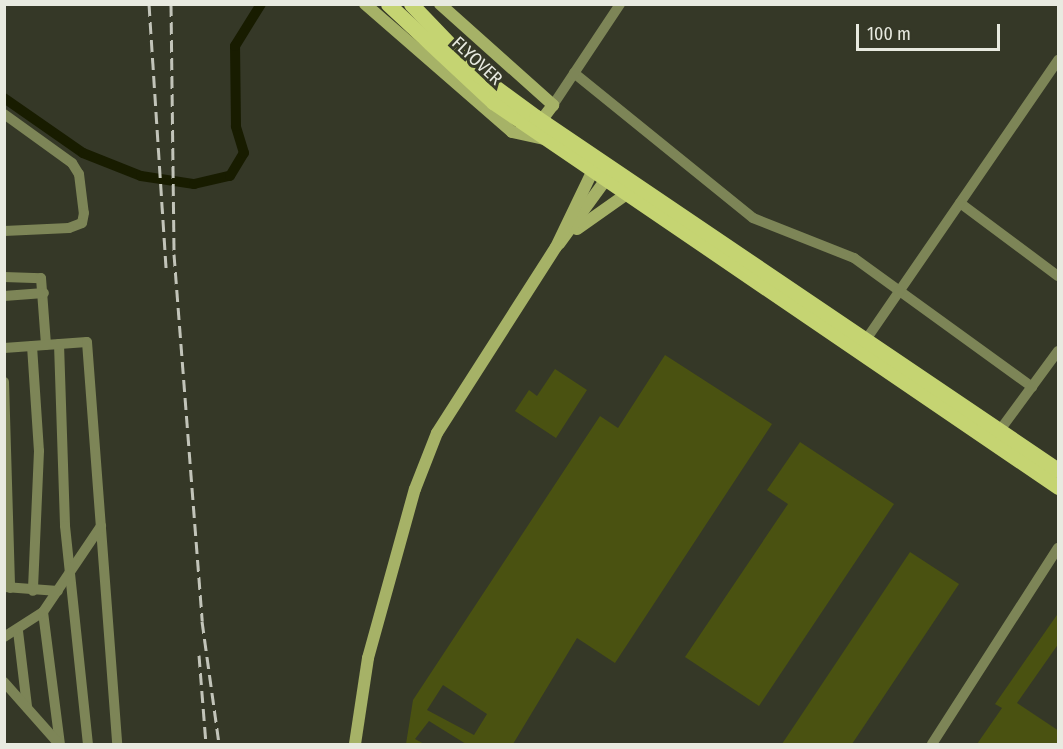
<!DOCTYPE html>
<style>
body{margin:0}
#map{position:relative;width:1063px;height:749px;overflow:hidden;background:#353827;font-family:"Fira Sans Condensed",sans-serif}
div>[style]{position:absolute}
.canal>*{height:10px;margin:-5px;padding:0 5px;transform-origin:5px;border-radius:5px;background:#181c00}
.building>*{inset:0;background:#4a5211}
.street>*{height:10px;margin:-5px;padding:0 5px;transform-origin:5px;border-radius:5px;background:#7d8557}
.secondary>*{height:12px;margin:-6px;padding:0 6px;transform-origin:6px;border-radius:6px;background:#a6b267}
.primary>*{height:15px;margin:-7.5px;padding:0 7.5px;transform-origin:7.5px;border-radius:7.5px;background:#c5d472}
.rail>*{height:3px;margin-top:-1.5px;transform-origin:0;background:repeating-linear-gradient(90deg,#c2c4b9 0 12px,transparent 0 18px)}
span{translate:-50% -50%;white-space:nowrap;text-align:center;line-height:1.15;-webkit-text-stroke:6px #353827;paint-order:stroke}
.street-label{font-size:18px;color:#e8eae0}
.frame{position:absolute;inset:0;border:6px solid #e8eae0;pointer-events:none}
.scale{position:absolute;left:856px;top:24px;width:144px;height:27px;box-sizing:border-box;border:3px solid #e8eae0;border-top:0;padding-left:8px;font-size:18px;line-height:21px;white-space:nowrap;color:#e8eae0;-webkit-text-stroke:4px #353827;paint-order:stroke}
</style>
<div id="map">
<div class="canal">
<i style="left:4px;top:98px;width:96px;rotate:34.8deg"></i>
<i style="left:83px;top:153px;width:62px;rotate:21.6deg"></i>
<i style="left:141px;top:176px;width:54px;rotate:8.6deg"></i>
<i style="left:194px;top:184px;width:37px;rotate:-13deg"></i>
<i style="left:230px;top:176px;width:27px;rotate:-59deg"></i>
<i style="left:244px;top:153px;width:28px;rotate:-107deg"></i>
<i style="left:236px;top:126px;width:80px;rotate:-90.7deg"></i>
<i style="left:235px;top:46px;width:49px;rotate:-58.2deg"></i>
</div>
<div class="building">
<i style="clip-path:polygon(evenodd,665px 355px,772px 424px,615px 663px,577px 638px,513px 744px,466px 744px,429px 721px,415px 739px,424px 744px,406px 744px,413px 700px,600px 416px,618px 428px,665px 355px,443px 685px,487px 714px,474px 735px,427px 710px,443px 685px)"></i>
<i style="clip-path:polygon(555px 369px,587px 390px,556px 438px,515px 411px,529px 390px,537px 396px)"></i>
<i style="clip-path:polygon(800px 442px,894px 504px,759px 706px,685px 657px,788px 504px,767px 490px)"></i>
<i style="clip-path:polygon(910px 552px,959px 584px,852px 744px,782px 744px)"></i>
<i style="clip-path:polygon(1059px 612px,1059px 643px,1017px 703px,1059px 731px,1059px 744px,977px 744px,1002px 708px,995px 704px)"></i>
</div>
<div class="street">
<i style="left:574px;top:73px;width:230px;rotate:39deg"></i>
<i style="left:753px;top:218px;width:109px;rotate:21.6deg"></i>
<i style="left:854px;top:258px;width:220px;rotate:35.9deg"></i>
<i style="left:553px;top:105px;width:121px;rotate:-56.4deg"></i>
<i style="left:4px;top:114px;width:84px;rotate:35.8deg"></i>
<i style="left:72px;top:163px;width:13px;rotate:58deg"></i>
<i style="left:79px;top:174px;width:39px;rotate:83deg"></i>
<i style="left:84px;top:213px;width:10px;rotate:101deg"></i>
<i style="left:82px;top:223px;width:14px;rotate:159deg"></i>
<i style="left:69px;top:228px;width:65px;rotate:177.4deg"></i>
<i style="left:960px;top:203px;width:122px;rotate:36.7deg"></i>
<i style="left:4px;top:277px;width:37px;rotate:2deg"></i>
<i style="left:41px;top:278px;width:67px;rotate:85.7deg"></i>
<i style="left:4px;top:296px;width:40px;rotate:-4.3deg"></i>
<i style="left:59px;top:344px;width:182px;rotate:88.1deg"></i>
<i style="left:65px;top:526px;width:219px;rotate:84deg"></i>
<i style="left:863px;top:344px;width:345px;rotate:-55.5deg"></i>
<i style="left:32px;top:346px;width:105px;rotate:86.2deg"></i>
<i style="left:39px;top:451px;width:140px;rotate:92.5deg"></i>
<i style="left:4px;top:348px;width:83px;rotate:-4.1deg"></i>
<i style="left:87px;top:342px;width:403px;rotate:85.7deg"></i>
<i style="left:4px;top:382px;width:206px;rotate:88.3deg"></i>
<i style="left:1000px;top:430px;width:98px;rotate:-53.7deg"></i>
<i style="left:5px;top:587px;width:53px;rotate:4.3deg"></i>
<i style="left:43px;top:612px;width:133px;rotate:82.7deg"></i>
<i style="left:18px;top:631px;width:77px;rotate:83.2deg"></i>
<i style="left:4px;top:637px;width:46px;rotate:-32.7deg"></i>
<i style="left:43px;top:612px;width:104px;rotate:-56deg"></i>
<i style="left:4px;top:682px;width:83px;rotate:48.4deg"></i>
<i style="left:932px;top:744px;width:233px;rotate:-57.3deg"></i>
</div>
<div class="secondary">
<i style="left:365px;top:4px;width:195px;rotate:41deg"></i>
<i style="left:512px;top:132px;width:35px;rotate:12deg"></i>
<i style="left:440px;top:4px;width:152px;rotate:41.8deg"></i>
<i style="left:553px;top:105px;width:20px;rotate:127deg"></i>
<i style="left:577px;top:229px;width:62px;rotate:-35.2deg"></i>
<i style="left:559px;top:244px;width:82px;rotate:-54deg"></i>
<i style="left:355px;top:744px;width:87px;rotate:-81.4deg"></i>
<i style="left:368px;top:658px;width:175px;rotate:-74.5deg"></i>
<i style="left:415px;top:489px;width:60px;rotate:-68.6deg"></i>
<i style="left:437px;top:433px;width:221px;rotate:-57.4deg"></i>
<i style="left:556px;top:247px;width:85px;rotate:-64.3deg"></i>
</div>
<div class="primary">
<i style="left:388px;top:4px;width:144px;rotate:43deg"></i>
<i style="left:493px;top:102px;width:684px;rotate:34.27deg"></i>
<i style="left:411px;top:4px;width:98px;rotate:46.2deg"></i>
<i style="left:479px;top:75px;width:71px;rotate:36.4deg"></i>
<i style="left:536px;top:117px;width:630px;rotate:34.07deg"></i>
</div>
<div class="rail">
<i style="left:149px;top:4px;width:266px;rotate:86.3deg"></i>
<i style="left:171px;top:4px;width:250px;rotate:89.3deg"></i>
<i style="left:174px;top:254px;width:368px;rotate:85.6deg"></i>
<i style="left:202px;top:621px;width:124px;rotate:82.1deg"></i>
<i style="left:199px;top:655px;width:89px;rotate:85.5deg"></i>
</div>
<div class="street-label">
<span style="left:477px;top:61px;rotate:43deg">FLYOVER</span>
</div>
<div class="frame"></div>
<div class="scale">100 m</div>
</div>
